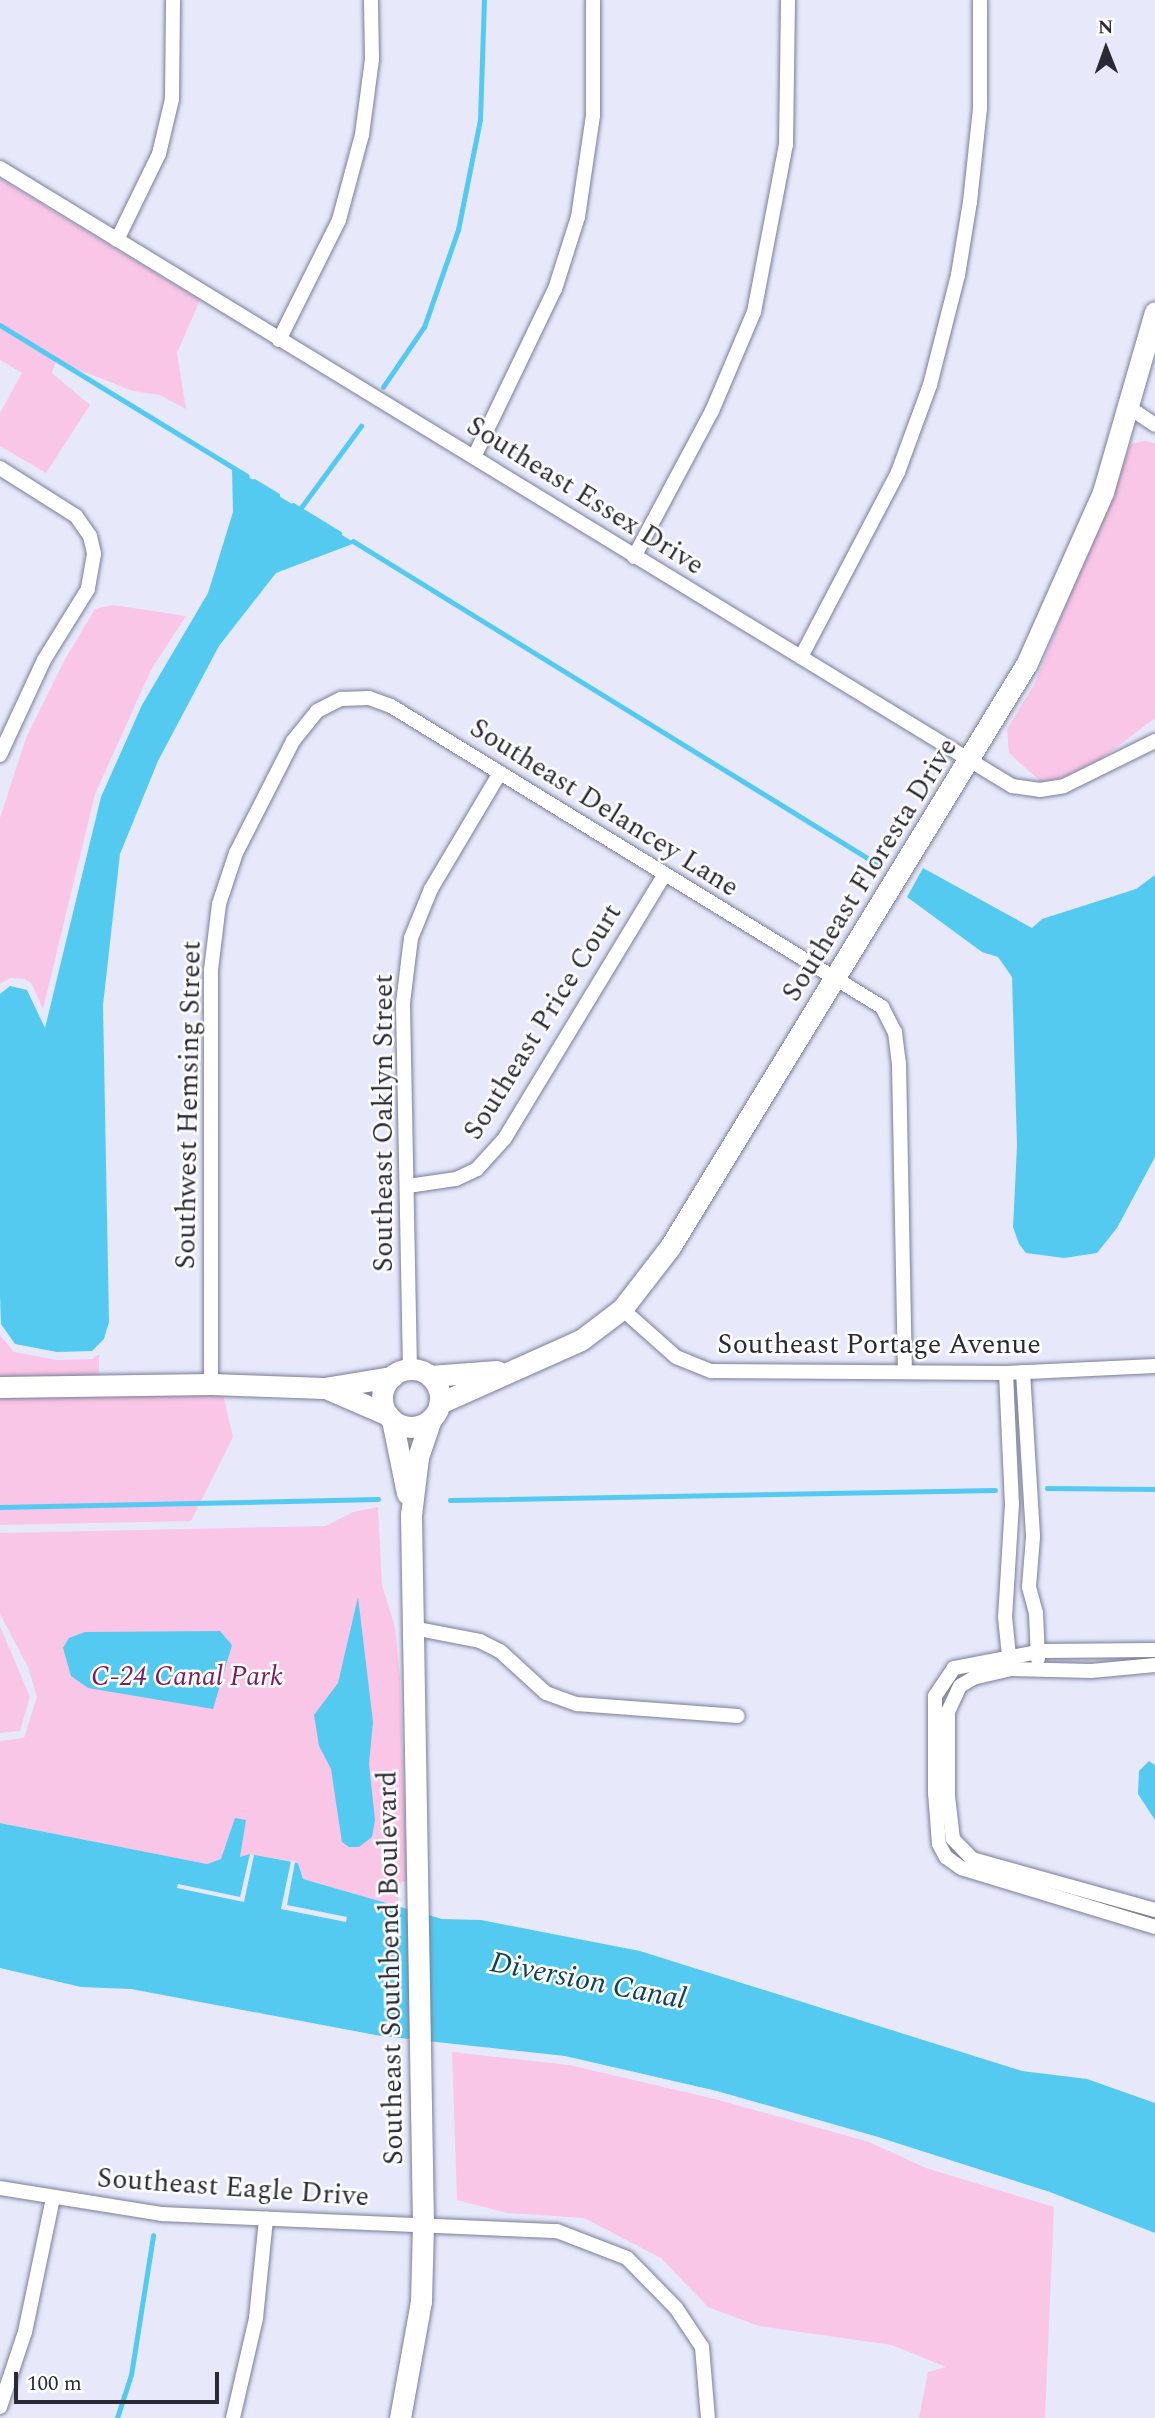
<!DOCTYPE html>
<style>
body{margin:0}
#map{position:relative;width:1155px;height:2418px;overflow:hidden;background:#e7e9fb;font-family:Spectral,serif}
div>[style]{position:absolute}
.green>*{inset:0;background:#f9c6e7}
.water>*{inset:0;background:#55caf0}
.pier>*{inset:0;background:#e7e9fb}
.stream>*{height:4.5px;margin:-2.25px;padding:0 2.25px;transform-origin:2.25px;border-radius:2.25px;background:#55caf0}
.roads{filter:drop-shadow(0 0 2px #7b7d99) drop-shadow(0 0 2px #7b7d99)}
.street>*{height:14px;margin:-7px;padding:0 7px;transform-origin:7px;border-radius:7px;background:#fff}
.secondary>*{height:21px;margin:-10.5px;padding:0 10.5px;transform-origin:10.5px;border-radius:10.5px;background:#fff}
.secondary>.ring{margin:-10.5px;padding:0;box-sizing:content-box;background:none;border:21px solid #fff;border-radius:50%}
span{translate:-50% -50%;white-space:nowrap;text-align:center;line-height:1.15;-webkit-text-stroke:5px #fff;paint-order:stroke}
.street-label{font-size:28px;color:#2a2a36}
.park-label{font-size:28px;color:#791d63;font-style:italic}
.water-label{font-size:30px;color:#104353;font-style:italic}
.north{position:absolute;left:1071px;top:14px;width:70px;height:70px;-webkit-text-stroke:5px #fff;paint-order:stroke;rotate:359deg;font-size:19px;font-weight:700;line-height:28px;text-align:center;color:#2a2a36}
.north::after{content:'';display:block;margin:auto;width:24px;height:32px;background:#2a2a36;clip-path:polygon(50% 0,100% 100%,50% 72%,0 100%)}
.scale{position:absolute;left:14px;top:2372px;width:205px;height:32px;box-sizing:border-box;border:4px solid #2a2a36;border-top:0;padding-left:9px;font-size:21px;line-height:24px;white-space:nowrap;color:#2a2a36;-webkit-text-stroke:5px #fff;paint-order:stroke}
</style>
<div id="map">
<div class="green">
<i style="clip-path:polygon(0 179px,200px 300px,177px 353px,186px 409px,160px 395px,133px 391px,56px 361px,52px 373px,90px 405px,46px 473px,0 446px,0 413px,22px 373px,0 360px)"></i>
<i style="clip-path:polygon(1144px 441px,1155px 443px,1155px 718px,1101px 759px,1062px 778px,1041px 782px,1009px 753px,1007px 729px,1034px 685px,1131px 444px)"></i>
<i style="clip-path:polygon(113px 605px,186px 616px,151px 670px,95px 794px,43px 1009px,32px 984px,24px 979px,10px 978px,0 984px,0 818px,26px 738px,64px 661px,95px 609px)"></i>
<i style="clip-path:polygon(0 1335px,14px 1352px,57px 1360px,92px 1359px,99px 1354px,99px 1376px,0 1379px)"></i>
<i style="clip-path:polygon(0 1394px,223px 1394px,233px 1437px,191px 1521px,0 1525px)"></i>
<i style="clip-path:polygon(378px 1507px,382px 1585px,395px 1627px,400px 1678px,407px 1881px,401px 1882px,397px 1906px,303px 1879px,298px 1862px,250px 1854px,240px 1857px,245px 1820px,221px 1859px,207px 1864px,0 1823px,0 1741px,24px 1738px,37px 1697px,28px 1667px,0 1614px,0 1533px,326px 1526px,353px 1512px)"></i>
<i style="clip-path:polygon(0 1626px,30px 1697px,20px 1731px,0 1733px)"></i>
<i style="clip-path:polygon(452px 2052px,569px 2065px,715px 2099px,869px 2142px,926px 2168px,1054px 2207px,1045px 2418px,919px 2418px,928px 2372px,946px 2367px,892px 2345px,759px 2326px,708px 2307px,661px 2258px,584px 2218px,507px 2213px,457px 2200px)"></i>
</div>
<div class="water">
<i style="clip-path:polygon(232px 467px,355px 543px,276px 573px,219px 646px,158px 761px,120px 854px,103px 1005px,109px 1322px,104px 1339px,92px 1351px,57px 1352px,15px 1344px,1px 1324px,0 1295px,0 994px,10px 986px,27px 990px,45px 1028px,101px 797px,142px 705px,208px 593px,233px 512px)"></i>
<i style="clip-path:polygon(923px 868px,1032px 928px,1042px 919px,1136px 889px,1155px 875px,1155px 1157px,1117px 1228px,1097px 1253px,1064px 1258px,1026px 1253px,1019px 1244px,1013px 1227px,1017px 1146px,1012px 977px,998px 957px,982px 952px,907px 897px)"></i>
<i style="clip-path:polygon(358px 1597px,373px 1722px,369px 1764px,375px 1820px,372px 1837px,359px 1847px,349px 1847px,342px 1842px,331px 1769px,319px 1746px,314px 1715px,338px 1683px)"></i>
<i style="clip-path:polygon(220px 1631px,232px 1645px,213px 1709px,88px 1688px,71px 1676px,63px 1648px,69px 1638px,85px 1632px)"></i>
<i style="clip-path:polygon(1149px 1761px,1155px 1765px,1155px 1820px,1138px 1794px,1139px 1771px)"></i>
<i style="clip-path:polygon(235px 1818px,246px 1820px,240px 1857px,250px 1854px,298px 1863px,303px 1879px,442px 1919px,481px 1920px,640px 1951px,1022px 2071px,1087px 2079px,1155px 2103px,1155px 2233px,1050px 2192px,878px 2137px,717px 2091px,565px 2056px,381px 2036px,131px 1989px,81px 1987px,0 1968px,0 1823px,207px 1864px,221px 1859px)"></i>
</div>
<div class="pier">
<i style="clip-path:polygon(250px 1854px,254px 1855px,244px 1902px,177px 1888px,178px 1884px,240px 1897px)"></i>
<i style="clip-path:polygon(291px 1861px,295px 1862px,287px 1905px,347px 1917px,346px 1922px,281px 1909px)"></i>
</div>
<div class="stream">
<i style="left:0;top:325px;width:289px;rotate:31.4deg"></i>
<i style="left:383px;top:387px;width:73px;rotate:-55.7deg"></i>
<i style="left:424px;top:327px;width:103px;rotate:-70.7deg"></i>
<i style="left:458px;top:230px;width:112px;rotate:-78.7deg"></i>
<i style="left:480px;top:120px;width:120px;rotate:-88.1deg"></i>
<i style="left:254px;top:481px;width:27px;rotate:31deg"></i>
<i style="left:293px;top:505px;width:54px;rotate:31.3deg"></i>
<i style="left:300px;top:509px;width:103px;rotate:-53.7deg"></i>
<i style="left:353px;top:541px;width:618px;rotate:31.63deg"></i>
<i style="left:1047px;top:1488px;width:108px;rotate:0.5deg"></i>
<i style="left:450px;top:1500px;width:545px;rotate:-1.05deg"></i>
<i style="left:0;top:1507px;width:378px;rotate:-1.2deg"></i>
<i style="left:117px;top:2418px;width:45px;rotate:-72deg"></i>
<i style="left:131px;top:2375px;width:141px;rotate:-81deg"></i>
</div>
<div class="roads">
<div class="street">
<i style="left:0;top:168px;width:1186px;rotate:31.41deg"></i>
<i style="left:1012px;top:786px;width:28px;rotate:8deg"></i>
<i style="left:1040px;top:790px;width:24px;rotate:-9deg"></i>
<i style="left:1064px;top:786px;width:102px;rotate:-26.3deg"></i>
<i style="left:117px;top:240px;width:96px;rotate:-64deg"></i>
<i style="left:159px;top:154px;width:57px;rotate:-76.7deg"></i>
<i style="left:172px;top:99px;width:99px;rotate:-89.4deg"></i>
<i style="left:279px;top:340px;width:134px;rotate:-63.4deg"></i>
<i style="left:339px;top:220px;width:88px;rotate:-74.9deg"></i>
<i style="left:362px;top:135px;width:77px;rotate:-82.5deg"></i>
<i style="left:372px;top:59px;width:59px;rotate:-91deg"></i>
<i style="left:1130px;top:408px;width:30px;rotate:34deg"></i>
<i style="left:474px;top:457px;width:187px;rotate:-64.3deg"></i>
<i style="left:555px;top:289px;width:76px;rotate:-72.3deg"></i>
<i style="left:578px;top:217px;width:103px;rotate:-81.6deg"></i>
<i style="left:593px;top:115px;width:115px;rotate:-90deg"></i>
<i style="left:0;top:468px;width:90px;rotate:32.3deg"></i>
<i style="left:76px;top:516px;width:24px;rotate:55deg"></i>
<i style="left:90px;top:536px;width:18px;rotate:77deg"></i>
<i style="left:94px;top:554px;width:36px;rotate:100deg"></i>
<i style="left:88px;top:589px;width:84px;rotate:121.8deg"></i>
<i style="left:44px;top:660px;width:105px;rotate:114.9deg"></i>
<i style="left:634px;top:557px;width:166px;rotate:-61.9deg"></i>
<i style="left:712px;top:411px;width:108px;rotate:-67deg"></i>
<i style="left:754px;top:312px;width:170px;rotate:-79.2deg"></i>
<i style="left:786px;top:145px;width:145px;rotate:-89.2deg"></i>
<i style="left:801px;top:657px;width:209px;rotate:-62.3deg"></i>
<i style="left:898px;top:472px;width:93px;rotate:-69.8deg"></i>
<i style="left:930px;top:385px;width:114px;rotate:-75.7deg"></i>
<i style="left:958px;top:275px;width:74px;rotate:-80.7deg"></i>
<i style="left:970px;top:202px;width:94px;rotate:-83.9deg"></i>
<i style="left:980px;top:109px;width:109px;rotate:-90deg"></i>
<i style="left:408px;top:1186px;width:49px;rotate:-8.3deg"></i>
<i style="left:456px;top:1179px;width:23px;rotate:-25deg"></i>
<i style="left:477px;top:1169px;width:42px;rotate:-47.9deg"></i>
<i style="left:505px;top:1138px;width:307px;rotate:-58.8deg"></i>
<i style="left:622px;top:1309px;width:72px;rotate:41.6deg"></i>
<i style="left:676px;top:1357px;width:38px;rotate:22deg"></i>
<i style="left:711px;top:1371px;width:295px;rotate:0.4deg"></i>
<i style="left:1006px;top:1373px;width:149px;rotate:-2.7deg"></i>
<i style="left:410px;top:1369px;width:366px;rotate:-91.1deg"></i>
<i style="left:403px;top:1003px;width:65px;rotate:-83deg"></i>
<i style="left:411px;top:938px;width:53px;rotate:-67.8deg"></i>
<i style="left:431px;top:889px;width:135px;rotate:-59.3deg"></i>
<i style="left:1023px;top:1372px;width:165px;rotate:86.5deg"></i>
<i style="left:1033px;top:1537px;width:50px;rotate:94.6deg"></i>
<i style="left:1029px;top:1587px;width:27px;rotate:75deg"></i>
<i style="left:1036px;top:1613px;width:46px;rotate:87.5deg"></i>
<i style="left:1006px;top:1373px;width:131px;rotate:87.4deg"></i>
<i style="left:1012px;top:1504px;width:113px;rotate:93.5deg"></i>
<i style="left:1005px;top:1617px;width:48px;rotate:84.1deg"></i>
<i style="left:211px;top:1384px;width:414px;rotate:-90deg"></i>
<i style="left:211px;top:970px;width:66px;rotate:-83.1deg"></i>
<i style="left:219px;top:904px;width:54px;rotate:-71.6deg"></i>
<i style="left:236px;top:853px;width:126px;rotate:-63deg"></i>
<i style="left:293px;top:741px;width:38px;rotate:-51deg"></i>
<i style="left:317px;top:711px;width:27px;rotate:-27deg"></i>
<i style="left:341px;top:699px;width:28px;rotate:-2deg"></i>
<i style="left:369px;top:698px;width:23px;rotate:20deg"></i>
<i style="left:391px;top:706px;width:576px;rotate:31.51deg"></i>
<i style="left:882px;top:1007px;width:28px;rotate:63deg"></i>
<i style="left:895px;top:1032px;width:31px;rotate:83deg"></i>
<i style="left:899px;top:1063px;width:308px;rotate:88.9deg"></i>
<i style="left:413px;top:1628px;width:68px;rotate:11deg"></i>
<i style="left:480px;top:1641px;width:22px;rotate:27deg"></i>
<i style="left:500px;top:1651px;width:62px;rotate:42.4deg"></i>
<i style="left:546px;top:1693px;width:33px;rotate:20deg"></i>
<i style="left:577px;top:1704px;width:161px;rotate:4.3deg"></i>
<i style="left:1155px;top:1650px;width:112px;rotate:179.5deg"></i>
<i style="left:1043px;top:1651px;width:91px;rotate:169.2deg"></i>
<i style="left:954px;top:1668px;width:34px;rotate:124deg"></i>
<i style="left:935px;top:1696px;width:97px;rotate:90deg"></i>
<i style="left:935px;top:1793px;width:51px;rotate:85.5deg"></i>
<i style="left:939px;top:1844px;width:15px;rotate:62deg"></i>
<i style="left:946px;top:1857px;width:19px;rotate:36deg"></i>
<i style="left:961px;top:1868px;width:203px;rotate:16.9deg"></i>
<i style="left:1155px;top:1665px;width:64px;rotate:174.6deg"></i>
<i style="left:1091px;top:1671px;width:80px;rotate:-178.6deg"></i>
<i style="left:1011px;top:1669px;width:37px;rotate:167deg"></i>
<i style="left:975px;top:1677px;width:17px;rotate:149deg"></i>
<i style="left:960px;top:1686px;width:29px;rotate:115deg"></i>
<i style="left:948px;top:1712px;width:84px;rotate:90deg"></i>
<i style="left:948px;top:1796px;width:43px;rotate:83.4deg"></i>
<i style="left:953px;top:1839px;width:28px;rotate:46deg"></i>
<i style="left:972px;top:1859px;width:190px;rotate:15.6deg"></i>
<i style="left:0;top:2188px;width:164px;rotate:9.1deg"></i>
<i style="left:162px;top:2214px;width:395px;rotate:2.5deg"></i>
<i style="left:557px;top:2231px;width:75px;rotate:21.1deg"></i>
<i style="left:627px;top:2258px;width:70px;rotate:45.6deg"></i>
<i style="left:676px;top:2308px;width:47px;rotate:56.3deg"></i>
<i style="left:702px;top:2347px;width:71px;rotate:85.2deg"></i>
<i style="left:0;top:2407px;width:79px;rotate:-71.6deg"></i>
<i style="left:25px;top:2332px;width:137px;rotate:-78.2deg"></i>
<i style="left:233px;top:2418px;width:103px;rotate:-77deg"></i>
<i style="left:256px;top:2318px;width:100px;rotate:-84.2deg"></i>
</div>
<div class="secondary">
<i class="ring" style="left:382px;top:1369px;width:37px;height:37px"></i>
<i style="left:430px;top:1376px;width:67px;rotate:-4.3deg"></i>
<i style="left:0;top:1387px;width:211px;rotate:-0.8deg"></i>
<i style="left:211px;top:1384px;width:113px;rotate:2deg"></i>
<i style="left:324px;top:1388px;width:69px;rotate:-9.2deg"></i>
<i style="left:326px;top:1388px;width:68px;rotate:23.5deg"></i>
<i style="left:440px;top:1403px;width:154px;rotate:-24.1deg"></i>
<i style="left:581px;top:1340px;width:51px;rotate:-37.1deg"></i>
<i style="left:622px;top:1309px;width:78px;rotate:-52.3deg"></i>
<i style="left:670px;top:1247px;width:684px;rotate:-58.56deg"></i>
<i style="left:1027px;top:663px;width:187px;rotate:-66deg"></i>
<i style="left:1103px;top:492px;width:187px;rotate:-73.9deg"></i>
<i style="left:392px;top:1420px;width:75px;rotate:78.4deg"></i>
<i style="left:400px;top:2418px;width:119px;rotate:-79.8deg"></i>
<i style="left:421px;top:2301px;width:77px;rotate:-88.5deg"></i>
<i style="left:423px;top:2224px;width:709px;rotate:-90.97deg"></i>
<i style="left:411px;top:1515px;width:58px;rotate:-83.1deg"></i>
<i style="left:418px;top:1457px;width:40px;rotate:-71.1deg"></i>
</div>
</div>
<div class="street-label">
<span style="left:585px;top:496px;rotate:32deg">Southeast Essex Drive</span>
<span style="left:604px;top:808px;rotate:32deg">Southeast Delancey Lane</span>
<span style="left:870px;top:870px;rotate:-58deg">Southeast Floresta Drive</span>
<span style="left:543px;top:1022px;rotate:-58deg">Southeast Price Court</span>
<span style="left:189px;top:1105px;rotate:-89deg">Southwest Hemsing Street</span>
<span style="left:384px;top:1123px;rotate:-90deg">Southeast Oaklyn Street</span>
<span style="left:879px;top:1345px">Southeast Portage Avenue</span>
<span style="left:391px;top:1968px;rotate:-91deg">Southeast Southbend Boulevard</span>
<span style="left:233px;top:2188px;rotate:4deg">Southeast Eagle Drive</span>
</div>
<div class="park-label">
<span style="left:187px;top:1677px">C-24 Canal Park</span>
</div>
<div class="water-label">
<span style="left:588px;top:1981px;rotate:11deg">Diversion Canal</span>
</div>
<div class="north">N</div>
<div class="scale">100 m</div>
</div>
